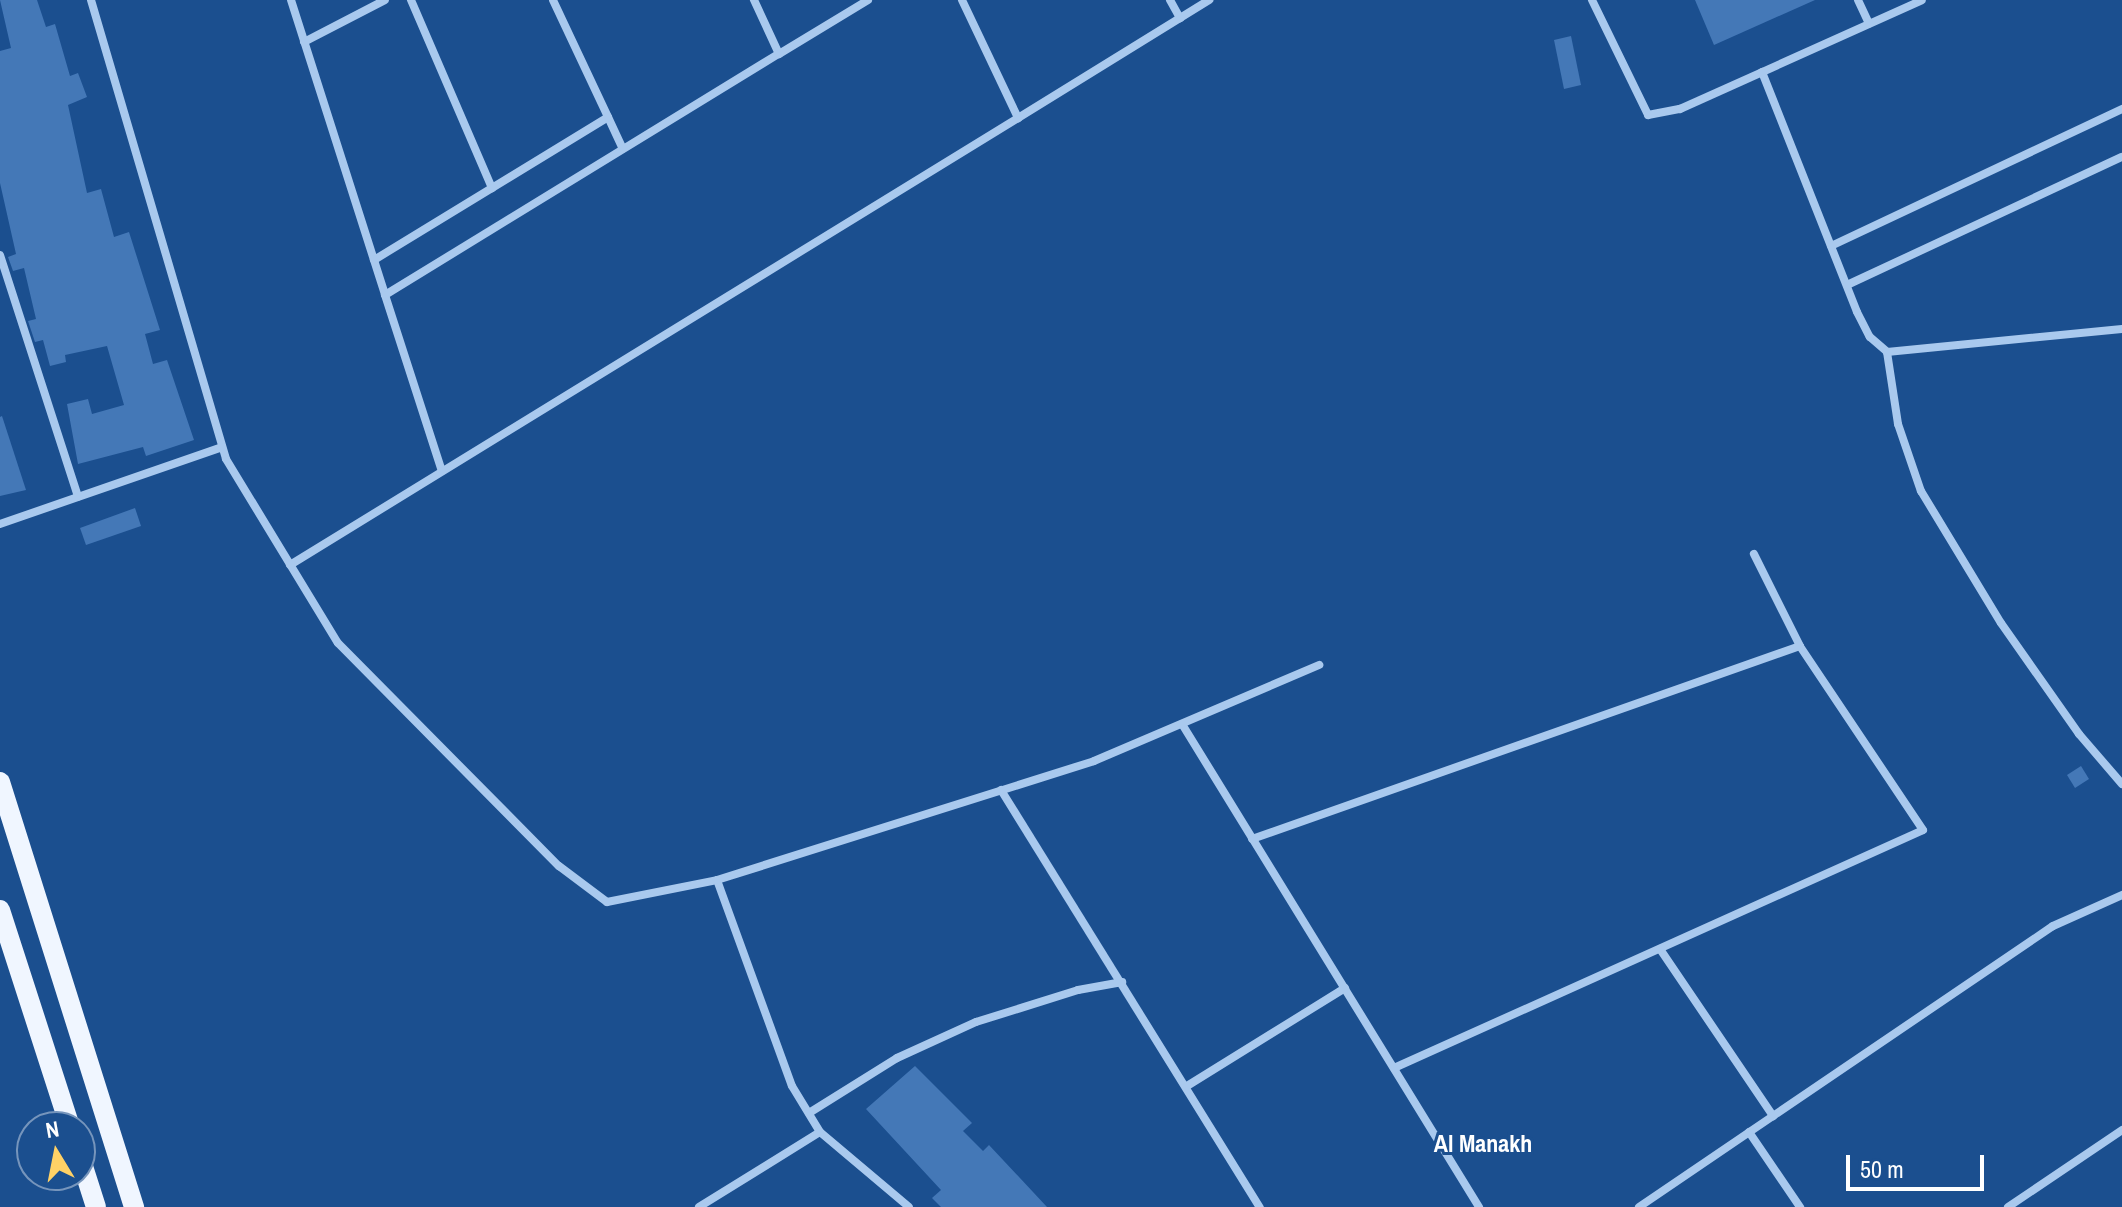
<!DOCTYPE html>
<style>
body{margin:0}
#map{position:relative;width:2122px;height:1207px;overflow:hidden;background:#1b4f8f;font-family:"Archivo Narrow",sans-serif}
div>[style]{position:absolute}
.building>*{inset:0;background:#4478b7}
.street>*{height:8px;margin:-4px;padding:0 4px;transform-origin:4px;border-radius:4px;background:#a9c9ee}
.primary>*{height:20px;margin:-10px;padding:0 10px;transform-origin:10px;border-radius:10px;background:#f0f6ff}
span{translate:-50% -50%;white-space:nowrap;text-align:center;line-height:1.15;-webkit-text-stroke:6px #1b4f8f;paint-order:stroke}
.neighbourhood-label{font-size:24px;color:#fff;font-weight:700}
.north{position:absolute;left:16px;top:1111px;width:80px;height:80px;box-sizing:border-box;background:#1b4f8f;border:2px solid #7695bc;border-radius:50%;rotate:350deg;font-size:22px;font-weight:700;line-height:32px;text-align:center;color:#fff}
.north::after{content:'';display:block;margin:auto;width:28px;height:36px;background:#ffd166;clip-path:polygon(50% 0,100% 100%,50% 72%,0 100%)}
.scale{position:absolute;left:1846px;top:1155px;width:138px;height:36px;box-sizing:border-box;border:4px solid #fff;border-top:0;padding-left:10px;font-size:24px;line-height:28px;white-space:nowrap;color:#fff;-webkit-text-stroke:6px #1b4f8f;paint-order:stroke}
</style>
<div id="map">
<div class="building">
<i style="clip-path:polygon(0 0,37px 0,46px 27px,55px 24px,70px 76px,78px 73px,87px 97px,68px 105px,87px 193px,101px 189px,114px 237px,129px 232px,160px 330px,145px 334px,153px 364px,167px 360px,194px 440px,146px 456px,143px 447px,78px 464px,67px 404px,88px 399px,92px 414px,124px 405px,107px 346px,65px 355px,66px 362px,50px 366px,43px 340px,35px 342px,28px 321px,36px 319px,24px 268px,13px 271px,8px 257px,16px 254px,0 183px,0 51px,11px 48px)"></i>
<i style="clip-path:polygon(1695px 0,1815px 0,1714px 45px)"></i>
<i style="clip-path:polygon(1571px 36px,1581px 85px,1564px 89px,1554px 40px)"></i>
<i style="clip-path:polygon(2px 416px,26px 490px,0 496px,0 417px)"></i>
<i style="clip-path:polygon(135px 508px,141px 526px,86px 545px,80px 528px)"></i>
<i style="clip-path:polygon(2081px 766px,2089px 779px,2075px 788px,2067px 775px)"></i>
<i style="clip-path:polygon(915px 1066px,972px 1123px,963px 1131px,983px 1151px,989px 1145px,1047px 1207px,941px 1207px,932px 1198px,941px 1190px,866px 1109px)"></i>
</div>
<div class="street">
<i style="left:91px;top:0;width:478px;rotate:73.6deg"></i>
<i style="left:226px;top:459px;width:215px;rotate:58.7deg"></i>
<i style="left:338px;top:643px;width:314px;rotate:45.3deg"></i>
<i style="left:559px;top:866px;width:60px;rotate:36.9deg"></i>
<i style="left:607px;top:902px;width:112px;rotate:-11.3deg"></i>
<i style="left:717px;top:880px;width:219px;rotate:70deg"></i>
<i style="left:792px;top:1086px;width:54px;rotate:58.7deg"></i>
<i style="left:820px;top:1132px;width:116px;rotate:40.1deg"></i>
<i style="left:291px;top:0;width:310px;rotate:72.3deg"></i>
<i style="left:385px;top:295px;width:462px;rotate:-31.5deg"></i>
<i style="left:779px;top:54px;width:60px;rotate:-114.8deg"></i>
<i style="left:411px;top:0;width:205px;rotate:66.7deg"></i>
<i style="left:962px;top:0;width:131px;rotate:64.6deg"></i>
<i style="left:1018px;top:118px;width:225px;rotate:-31.7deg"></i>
<i style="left:1170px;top:0;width:21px;rotate:61deg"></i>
<i style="left:1592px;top:0;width:128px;rotate:64deg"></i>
<i style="left:1648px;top:115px;width:33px;rotate:-11deg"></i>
<i style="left:1680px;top:109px;width:265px;rotate:-24.2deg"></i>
<i style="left:1858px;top:0;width:26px;rotate:65deg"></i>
<i style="left:304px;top:42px;width:91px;rotate:-27.4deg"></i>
<i style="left:779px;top:54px;width:104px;rotate:-31.2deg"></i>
<i style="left:1762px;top:72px;width:258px;rotate:68.4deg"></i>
<i style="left:1857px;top:312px;width:28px;rotate:63deg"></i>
<i style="left:1870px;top:337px;width:23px;rotate:41deg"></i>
<i style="left:1887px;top:352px;width:236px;rotate:-5.6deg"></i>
<i style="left:608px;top:117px;width:35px;rotate:65deg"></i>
<i style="left:1831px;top:246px;width:322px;rotate:-25.2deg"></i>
<i style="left:0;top:255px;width:254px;rotate:72.1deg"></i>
<i style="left:374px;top:260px;width:274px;rotate:-31.4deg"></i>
<i style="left:608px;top:117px;width:129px;rotate:-115.2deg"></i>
<i style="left:1847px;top:285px;width:303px;rotate:-25deg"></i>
<i style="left:385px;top:295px;width:185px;rotate:72.1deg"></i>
<i style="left:1887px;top:352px;width:73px;rotate:81.3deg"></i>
<i style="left:1898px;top:424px;width:71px;rotate:71.1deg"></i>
<i style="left:1921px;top:491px;width:154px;rotate:58.8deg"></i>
<i style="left:2001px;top:623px;width:136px;rotate:54.9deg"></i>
<i style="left:2079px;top:734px;width:66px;rotate:49.3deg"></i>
<i style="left:0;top:524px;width:235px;rotate:-19.1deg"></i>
<i style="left:290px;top:565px;width:854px;rotate:-31.55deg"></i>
<i style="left:1182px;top:724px;width:567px;rotate:58.41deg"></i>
<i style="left:1001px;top:790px;width:491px;rotate:58.2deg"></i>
<i style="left:1252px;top:839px;width:581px;rotate:-19.4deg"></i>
<i style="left:1800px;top:646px;width:103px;rotate:-116.6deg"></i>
<i style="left:717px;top:880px;width:395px;rotate:-17.5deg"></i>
<i style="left:1094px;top:761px;width:245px;rotate:-23.1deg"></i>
<i style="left:1660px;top:949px;width:202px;rotate:55.9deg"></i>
<i style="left:1394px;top:1068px;width:580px;rotate:-24.22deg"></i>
<i style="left:1923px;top:830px;width:221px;rotate:-123.8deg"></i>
<i style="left:1187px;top:1086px;width:186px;rotate:-31.8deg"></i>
<i style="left:809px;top:1113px;width:104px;rotate:-32deg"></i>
<i style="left:897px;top:1058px;width:87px;rotate:-24.5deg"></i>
<i style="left:976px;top:1022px;width:107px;rotate:-17.4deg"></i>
<i style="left:1078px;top:990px;width:45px;rotate:-10.3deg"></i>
<i style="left:1749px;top:1132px;width:91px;rotate:55.8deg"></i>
<i style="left:699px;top:1207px;width:142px;rotate:-31.8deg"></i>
<i style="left:1639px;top:1207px;width:500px;rotate:-34.17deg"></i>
<i style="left:2053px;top:926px;width:76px;rotate:-24.2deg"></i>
<i style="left:2008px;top:1207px;width:138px;rotate:-34deg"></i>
</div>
<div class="primary">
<i style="left:0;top:782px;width:446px;rotate:72.5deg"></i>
<i style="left:0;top:910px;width:228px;rotate:72.1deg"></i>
<i style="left:80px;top:1157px;width:52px;rotate:72.3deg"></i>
</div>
<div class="neighbourhood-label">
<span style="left:1483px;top:1144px">Al Manakh</span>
</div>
<div class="north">N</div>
<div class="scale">50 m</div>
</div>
